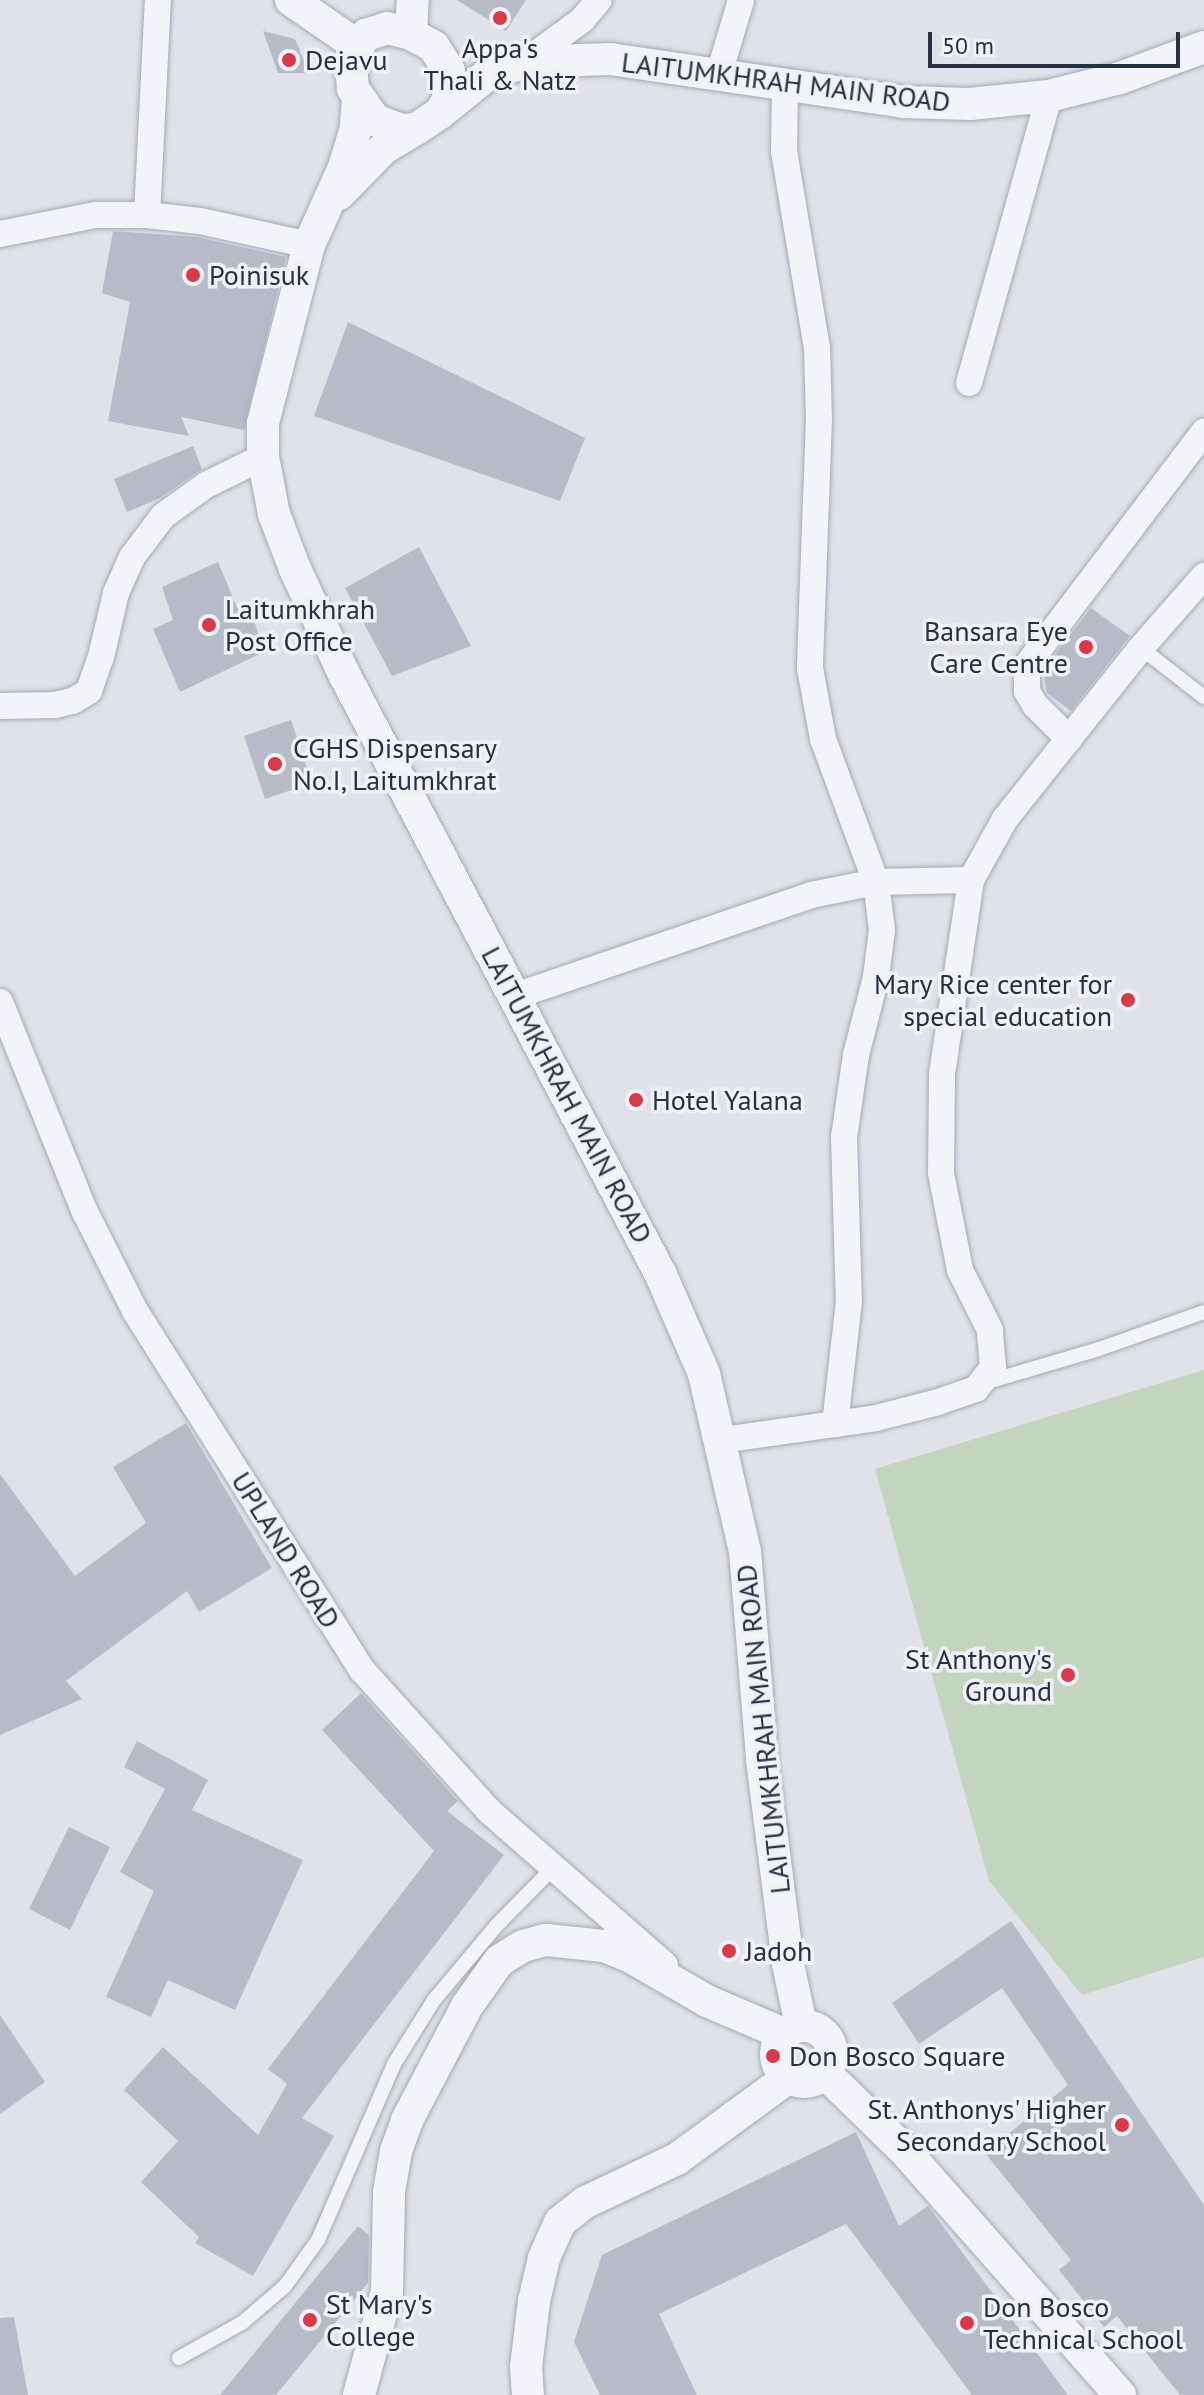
<!DOCTYPE html>
<style>
body{margin:0}
#map{position:relative;width:1204px;height:2395px;overflow:hidden;background:#dfe2e9;font-family:"PT Sans",sans-serif}
div>[style]{position:absolute}
.green>*{inset:0;background:#c3d4bf}
.building>*{inset:0;background:#b6bbc7}
.roads{filter:drop-shadow(0 0 2px #a4a9b4) drop-shadow(0 0 2px #a4a9b4)}
.service>*{height:14px;margin:-7px;padding:0 7px;transform-origin:7px;border-radius:7px;background:#f2f4f7}
.minor>*{height:26px;margin:-13px;padding:0 13px;transform-origin:13px;border-radius:13px;background:#f2f4f7}
.tertiary>*{height:32px;margin:-16px;padding:0 16px;transform-origin:16px;border-radius:16px;background:#f2f4f7}
.tertiary>.ring{margin:-16px;padding:0;box-sizing:content-box;background:none;border:32px solid #f2f4f7;border-radius:50%}
.dots>*{width:22px;height:22px;translate:-50% -50%;box-sizing:border-box;border:4px solid #eff1f7;border-radius:50%}
span{translate:-50% -50%;white-space:nowrap;text-align:center;line-height:1.15;-webkit-text-stroke:7px #eff1f7;paint-order:stroke}
.poi-label{font-size:28px;color:#272f42}
.left{translate:0 -50%;text-align:left}
.right{translate:-100% -50%;text-align:right}
.street-label{font-size:28px;color:#272f42}
.scale{position:absolute;left:928px;top:32px;width:252px;height:36px;box-sizing:border-box;border:4px solid #272f42;border-top:0;padding-left:10px;font-size:24px;line-height:28px;white-space:nowrap;color:#272f42;-webkit-text-stroke:6px #eff1f7;paint-order:stroke}
</style>
<div id="map">
<div class="green">
<i style="clip-path:polygon(1204px 1370px,1204px 1957px,1082px 1995px,989px 1881px,875px 1469px)"></i>
</div>
<div class="building">
<i style="clip-path:polygon(457px 0,526px 0,506px 31px)"></i>
<i style="clip-path:polygon(263px 31px,295px 39px,309px 73px,278px 73px)"></i>
<i style="clip-path:polygon(113px 231px,197px 237px,286px 257px,244px 430px,181px 417px,189px 436px,108px 421px,130px 302px,102px 293px)"></i>
<i style="clip-path:polygon(348px 322px,585px 438px,560px 501px,314px 416px)"></i>
<i style="clip-path:polygon(193px 446px,202px 469px,160px 498px,127px 512px,114px 479px)"></i>
<i style="clip-path:polygon(419px 547px,471px 646px,392px 676px,345px 588px)"></i>
<i style="clip-path:polygon(218px 562px,240px 614px,251px 611px,264px 652px,180px 692px,153px 629px,173px 620px,162px 587px)"></i>
<i style="clip-path:polygon(1091px 608px,1130px 636px,1071px 711px,1047px 693px,1043px 670px)"></i>
<i style="clip-path:polygon(291px 720px,312px 783px,265px 799px,244px 736px)"></i>
<i style="clip-path:polygon(186px 1423px,272px 1568px,199px 1612px,187px 1591px,66px 1681px,82px 1699px,0 1735px,0 1474px,75px 1576px,146px 1523px,113px 1467px)"></i>
<i style="clip-path:polygon(361px 1693px,458px 1801px,447px 1811px,504px 1855px,302px 2118px,334px 2136px,253px 2276px,195px 2243px,199px 2237px,141px 2182px,178px 2141px,124px 2090px,163px 2047px,258px 2135px,287px 2084px,268px 2069px,434px 1851px,322px 1730px)"></i>
<i style="clip-path:polygon(137px 1741px,208px 1780px,192px 1810px,303px 1860px,235px 2010px,168px 1980px,151px 2017px,106px 1997px,154px 1891px,120px 1872px,165px 1789px,124px 1767px)"></i>
<i style="clip-path:polygon(69px 1827px,110px 1847px,70px 1930px,29px 1909px)"></i>
<i style="clip-path:polygon(1011px 1921px,1204px 2205px,1204px 2395px,1180px 2395px,1117px 2316px,1104px 2327px,1059px 2270px,1071px 2260px,985px 2153px,1068px 2085px,1002px 1988px,919px 2044px,892px 2003px)"></i>
<i style="clip-path:polygon(0 2015px,45px 2082px,0 2114px)"></i>
<i style="clip-path:polygon(856px 2132px,899px 2226px,928px 2206px,1068px 2395px,972px 2395px,846px 2224px,659px 2314px,697px 2395px,600px 2395px,574px 2342px,602px 2255px)"></i>
<i style="clip-path:polygon(358px 2226px,369px 2235px,368px 2283px,276px 2395px,220px 2395px)"></i>
<i style="clip-path:polygon(14px 2317px,28px 2395px,0 2395px,0 2318px)"></i>
</div>
<div class="roads">
<div class="service">
<i style="left:1141px;top:648px;width:80px;rotate:37.9deg"></i>
<i style="left:984px;top:1383px;width:120px;rotate:-16.5deg"></i>
<i style="left:1099px;top:1349px;width:111px;rotate:-19.4deg"></i>
<i style="left:179px;top:2358px;width:72px;rotate:-29.1deg"></i>
<i style="left:242px;top:2323px;width:57px;rotate:-40.7deg"></i>
<i style="left:285px;top:2286px;width:57px;rotate:-54.3deg"></i>
<i style="left:318px;top:2240px;width:192px;rotate:-66.6deg"></i>
<i style="left:394px;top:2064px;width:75px;rotate:-58deg"></i>
<i style="left:434px;top:2000px;width:97px;rotate:-50deg"></i>
<i style="left:496px;top:1926px;width:81px;rotate:-45.5deg"></i>
</div>
<div class="minor">
<i style="left:525px;top:62px;width:71px;rotate:-36.4deg"></i>
<i style="left:582px;top:20px;width:26px;rotate:-50deg"></i>
<i style="left:719px;top:74px;width:77px;rotate:-73.4deg"></i>
<i style="left:785px;top:85px;width:66px;rotate:90.9deg"></i>
<i style="left:784px;top:151px;width:200px;rotate:80.5deg"></i>
<i style="left:817px;top:348px;width:70px;rotate:88.4deg"></i>
<i style="left:819px;top:418px;width:250px;rotate:92.1deg"></i>
<i style="left:810px;top:668px;width:72px;rotate:79.6deg"></i>
<i style="left:823px;top:739px;width:153px;rotate:69.7deg"></i>
<i style="left:876px;top:882px;width:48px;rotate:82.9deg"></i>
<i style="left:882px;top:930px;width:47px;rotate:97.3deg"></i>
<i style="left:876px;top:977px;width:81px;rotate:104.4deg"></i>
<i style="left:856px;top:1055px;width:83px;rotate:98.3deg"></i>
<i style="left:844px;top:1137px;width:164px;rotate:88.3deg"></i>
<i style="left:849px;top:1301px;width:124px;rotate:96.5deg"></i>
<i style="left:147px;top:215px;width:215px;rotate:-87.1deg"></i>
<i style="left:0;top:234px;width:97px;rotate:-11.3deg"></i>
<i style="left:95px;top:215px;width:52px"></i>
<i style="left:147px;top:215px;width:53px;rotate:6.5deg"></i>
<i style="left:200px;top:221px;width:112px;rotate:12.4deg"></i>
<i style="left:969px;top:383px;width:298px;rotate:-74.4deg"></i>
<i style="left:0;top:706px;width:55px;rotate:-1deg"></i>
<i style="left:55px;top:705px;width:18px;rotate:-13deg"></i>
<i style="left:73px;top:701px;width:19px;rotate:-32deg"></i>
<i style="left:89px;top:691px;width:36px;rotate:-71deg"></i>
<i style="left:101px;top:657px;width:66px;rotate:-76.8deg"></i>
<i style="left:116px;top:593px;width:39px;rotate:-66deg"></i>
<i style="left:132px;top:557px;width:51px;rotate:-52.9deg"></i>
<i style="left:163px;top:516px;width:53px;rotate:-35.8deg"></i>
<i style="left:206px;top:485px;width:64px;rotate:-26.2deg"></i>
<i style="left:1069px;top:739px;width:48px;rotate:-135deg"></i>
<i style="left:1035px;top:705px;width:16px;rotate:-120deg"></i>
<i style="left:1027px;top:691px;width:26px;rotate:-90deg"></i>
<i style="left:1027px;top:665px;width:293px;rotate:-52.8deg"></i>
<i style="left:515px;top:996px;width:313px;rotate:-18.8deg"></i>
<i style="left:811px;top:895px;width:66px;rotate:-11.3deg"></i>
<i style="left:876px;top:882px;width:95px;rotate:-1.2deg"></i>
<i style="left:0;top:1002px;width:227px;rotate:68deg"></i>
<i style="left:85px;top:1212px;width:111px;rotate:63.2deg"></i>
<i style="left:135px;top:1311px;width:426px;rotate:57.7deg"></i>
<i style="left:363px;top:1671px;width:188px;rotate:48deg"></i>
<i style="left:489px;top:1811px;width:234px;rotate:41.2deg"></i>
<i style="left:722px;top:1440px;width:156px;rotate:-8.1deg"></i>
<i style="left:876px;top:1418px;width:61px;rotate:-14.3deg"></i>
<i style="left:935px;top:1403px;width:43px;rotate:-18.9deg"></i>
<i style="left:976px;top:1389px;width:28px;rotate:-52deg"></i>
<i style="left:993px;top:1367px;width:37px;rotate:-95deg"></i>
<i style="left:990px;top:1330px;width:67px;rotate:-116.6deg"></i>
<i style="left:960px;top:1270px;width:99px;rotate:-101.1deg"></i>
<i style="left:941px;top:1173px;width:99px;rotate:-89.4deg"></i>
<i style="left:942px;top:1074px;width:196px;rotate:-81.5deg"></i>
<i style="left:971px;top:880px;width:70px;rotate:-60.9deg"></i>
<i style="left:1005px;top:819px;width:218px;rotate:-51.5deg"></i>
<i style="left:1141px;top:648px;width:96px;rotate:-48.8deg"></i>
</div>
<div class="tertiary">
<i style="left:291px;top:0;width:81px;rotate:34.5deg"></i>
<i style="left:387px;top:28px;width:25px;rotate:14deg"></i>
<i style="left:411px;top:34px;width:26px;rotate:29deg"></i>
<i style="left:434px;top:47px;width:28px;rotate:58deg"></i>
<i style="left:449px;top:71px;width:29px;rotate:92deg"></i>
<i style="left:448px;top:100px;width:15px;rotate:122deg"></i>
<i style="left:440px;top:113px;width:29px;rotate:146deg"></i>
<i style="left:416px;top:129px;width:14px;rotate:176deg"></i>
<i style="left:402px;top:130px;width:29px;rotate:-160deg"></i>
<i style="left:375px;top:120px;width:39px;rotate:-125deg"></i>
<i style="left:353px;top:88px;width:25px;rotate:-95deg"></i>
<i style="left:351px;top:63px;width:18px;rotate:-68deg"></i>
<i style="left:358px;top:46px;width:14px;rotate:-54deg"></i>
<i style="left:366px;top:35px;width:22px;rotate:-18deg"></i>
<i style="left:411px;top:34px;width:34px;rotate:-87deg"></i>
<i style="left:358px;top:97px;width:31px;rotate:94deg"></i>
<i style="left:356px;top:128px;width:39px;rotate:107deg"></i>
<i style="left:345px;top:165px;width:88px;rotate:114.2deg"></i>
<i style="left:309px;top:245px;width:184px;rotate:104.5deg"></i>
<i style="left:263px;top:423px;width:34px;rotate:90deg"></i>
<i style="left:263px;top:457px;width:58px;rotate:79.1deg"></i>
<i style="left:274px;top:514px;width:59px;rotate:69.1deg"></i>
<i style="left:295px;top:569px;width:116px;rotate:65deg"></i>
<i style="left:344px;top:674px;width:679px;rotate:62.19deg"></i>
<i style="left:661px;top:1275px;width:108px;rotate:66.5deg"></i>
<i style="left:704px;top:1374px;width:182px;rotate:77deg"></i>
<i style="left:745px;top:1551px;width:210px;rotate:85.3deg"></i>
<i style="left:762px;top:1760px;width:206px;rotate:82.7deg"></i>
<i style="left:788px;top:1964px;width:62px;rotate:78deg"></i>
<i style="left:440px;top:113px;width:60px;rotate:-39deg"></i>
<i style="left:487px;top:75px;width:40px;rotate:-18.9deg"></i>
<i style="left:525px;top:62px;width:85px;rotate:-2deg"></i>
<i style="left:610px;top:59px;width:296px;rotate:8.3deg"></i>
<i style="left:903px;top:102px;width:67px;rotate:1.7deg"></i>
<i style="left:970px;top:104px;width:79px;rotate:-5.8deg"></i>
<i style="left:1049px;top:96px;width:73px;rotate:-14.2deg"></i>
<i style="left:1120px;top:78px;width:90px;rotate:-20.3deg"></i>
<i style="left:339px;top:194px;width:64px;rotate:-45.6deg"></i>
<i style="left:384px;top:148px;width:37px;rotate:-31deg"></i>
<i class="ring" style="left:776px;top:2026px;width:24px;height:24px"></i>
<i style="left:825px;top:2073px;width:110px;rotate:44.3deg"></i>
<i style="left:904px;top:2150px;width:327px;rotate:48.6deg"></i>
<i style="left:359px;top:2395px;width:108px;rotate:-74.9deg"></i>
<i style="left:387px;top:2291px;width:99px;rotate:-88.8deg"></i>
<i style="left:389px;top:2192px;width:42px;rotate:-80.3deg"></i>
<i style="left:396px;top:2151px;width:33px;rotate:-70deg"></i>
<i style="left:407px;top:2120px;width:129px;rotate:-62.2deg"></i>
<i style="left:467px;top:2006px;width:55px;rotate:-54.6deg"></i>
<i style="left:499px;top:1961px;width:28px;rotate:-32deg"></i>
<i style="left:523px;top:1946px;width:24px;rotate:-15deg"></i>
<i style="left:546px;top:1940px;width:58px;rotate:5.9deg"></i>
<i style="left:604px;top:1946px;width:27px;rotate:22deg"></i>
<i style="left:629px;top:1956px;width:90px;rotate:30deg"></i>
<i style="left:707px;top:2001px;width:84px;rotate:23.2deg"></i>
<i style="left:528px;top:2395px;width:28px;rotate:-94deg"></i>
<i style="left:526px;top:2367px;width:66px;rotate:-83.1deg"></i>
<i style="left:534px;top:2301px;width:44px;rotate:-76.9deg"></i>
<i style="left:544px;top:2258px;width:39px;rotate:-66deg"></i>
<i style="left:560px;top:2222px;width:33px;rotate:-38deg"></i>
<i style="left:586px;top:2202px;width:101px;rotate:-25.3deg"></i>
<i style="left:677px;top:2159px;width:139px;rotate:-36.2deg"></i>
</div>
</div>
<div class="dots">
<i style="left:500px;top:18px;background:#d83a49"></i>
<i style="left:289px;top:60px;background:#d83a49"></i>
<i style="left:193px;top:275px;background:#d83a49"></i>
<i style="left:209px;top:625px;background:#d83a49"></i>
<i style="left:1086px;top:647px;background:#d83a49"></i>
<i style="left:275px;top:764px;background:#d83a49"></i>
<i style="left:1128px;top:1000px;background:#d83a49"></i>
<i style="left:636px;top:1100px;background:#d83a49"></i>
<i style="left:1068px;top:1675px;background:#d83a49"></i>
<i style="left:729px;top:1951px;background:#d83a49"></i>
<i style="left:773px;top:2056px;background:#d83a49"></i>
<i style="left:1122px;top:2125px;background:#d83a49"></i>
<i style="left:310px;top:2320px;background:#d83a49"></i>
<i style="left:967px;top:2323px;background:#d83a49"></i>
</div>
<div class="poi-label">
<span style="left:500px;top:64px">Appa's<br>Thali &amp; Natz</span>
<span class="left" style="left:305px;top:60px">Dejavu</span>
<span class="left" style="left:209px;top:275px">Poinisuk</span>
<span class="left" style="left:225px;top:625px">Laitumkhrah<br>Post Office</span>
<span class="right" style="left:1068px;top:647px">Bansara Eye<br>Care Centre</span>
<span class="left" style="left:293px;top:764px">CGHS Dispensary<br>No.I, Laitumkhrat</span>
<span class="right" style="left:1112px;top:1000px">Mary Rice center for<br>special education</span>
<span class="left" style="left:652px;top:1100px">Hotel Yalana</span>
<span class="right" style="left:1052px;top:1675px">St Anthony's<br>Ground</span>
<span class="left" style="left:745px;top:1951px">Jadoh</span>
<span class="left" style="left:789px;top:2056px">Don Bosco Square</span>
<span class="right" style="left:1106px;top:2125px">St. Anthonys' Higher<br>Secondary School</span>
<span class="left" style="left:326px;top:2320px">St Mary's<br>College</span>
<span class="left" style="left:983px;top:2323px">Don Bosco<br>Technical School</span>
</div>
<div class="street-label">
<span style="left:786px;top:82px;rotate:7deg">LAITUMKHRAH MAIN ROAD</span>
<span style="left:567px;top:1095px;rotate:62deg">LAITUMKHRAH MAIN ROAD</span>
<span style="left:286px;top:1550px;rotate:58deg">UPLAND ROAD</span>
<span style="left:763px;top:1729px;rotate:-96deg">LAITUMKHRAH MAIN ROAD</span>
</div>
<div class="scale">50 m</div>
</div>
